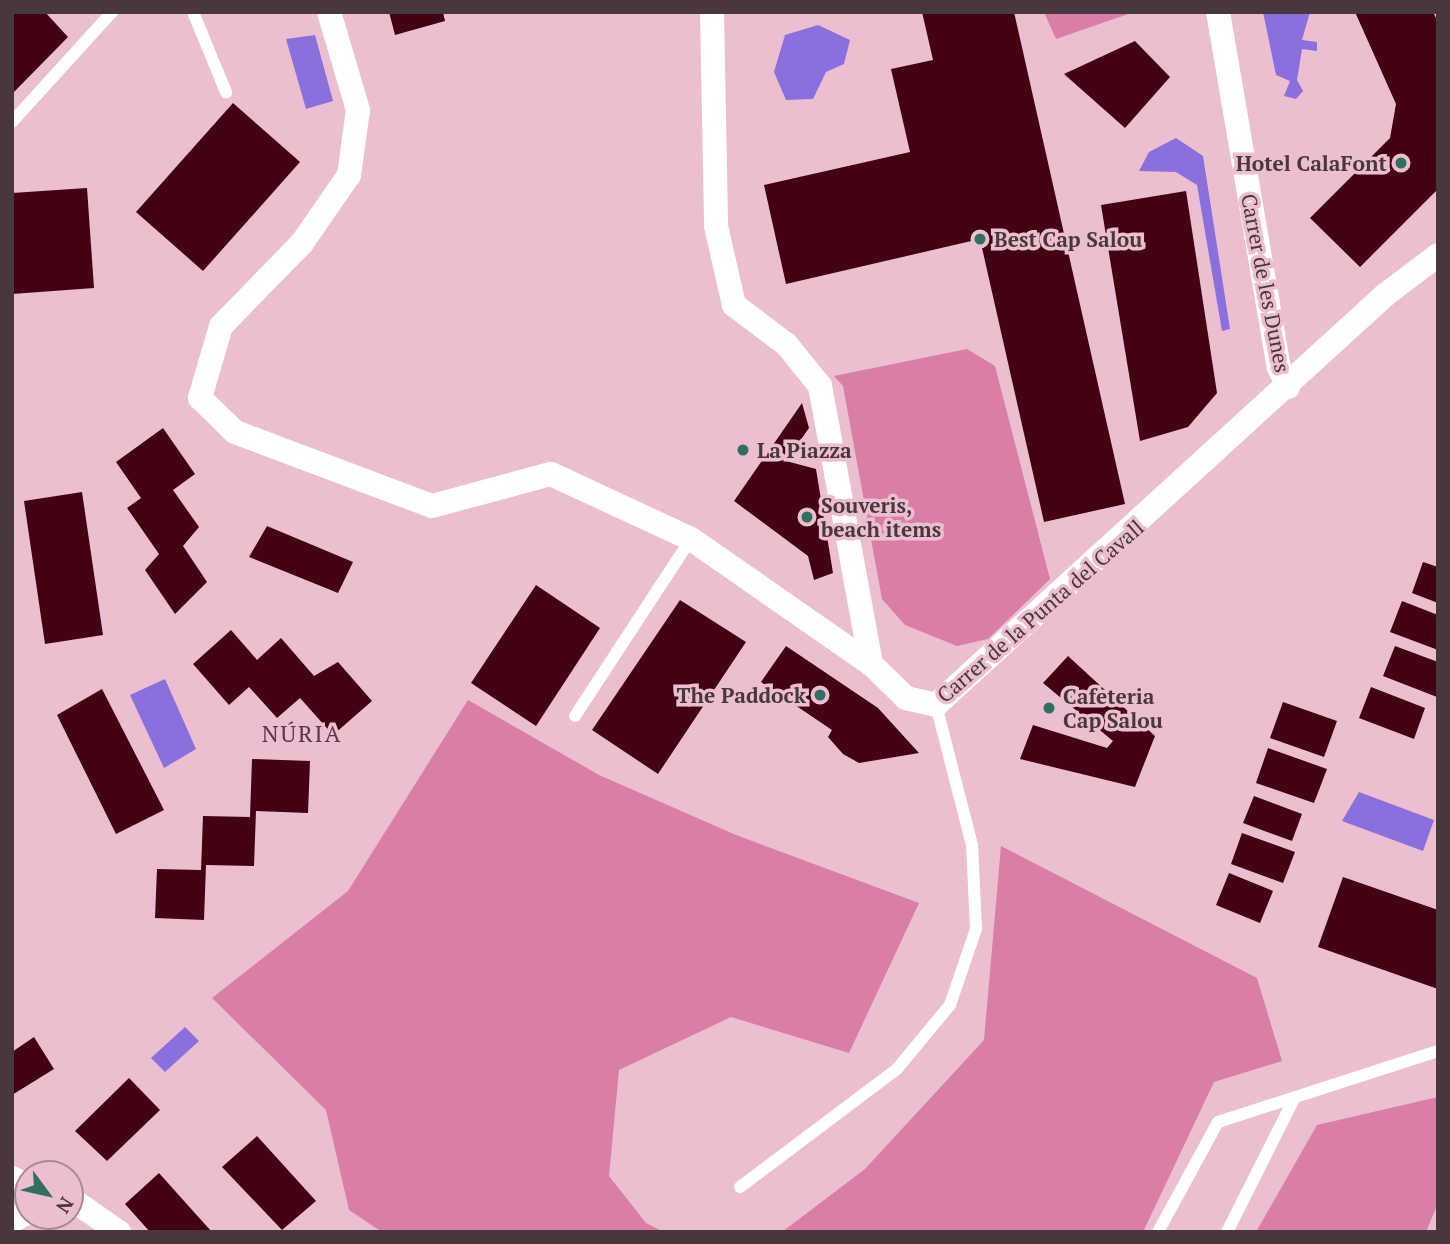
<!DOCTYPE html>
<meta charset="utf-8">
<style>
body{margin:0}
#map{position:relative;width:1450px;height:1244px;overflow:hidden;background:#ebbed0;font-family:"PT Serif",serif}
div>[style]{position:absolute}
.green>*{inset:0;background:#d97ea7}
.water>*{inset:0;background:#8a6fdd}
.building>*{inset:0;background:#430114}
.service>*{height:12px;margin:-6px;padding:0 6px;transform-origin:6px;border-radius:6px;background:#fff}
.minor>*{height:24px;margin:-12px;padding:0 12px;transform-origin:12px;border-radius:12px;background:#fff}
.dots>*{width:19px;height:19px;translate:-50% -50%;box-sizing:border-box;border:4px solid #ebbed0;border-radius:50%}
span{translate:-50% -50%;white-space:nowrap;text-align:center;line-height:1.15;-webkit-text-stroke:7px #ebbed0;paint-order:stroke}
.poi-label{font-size:21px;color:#49373e;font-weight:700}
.right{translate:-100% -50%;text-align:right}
.left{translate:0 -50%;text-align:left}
.street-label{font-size:21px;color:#49373e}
.neighbourhood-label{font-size:23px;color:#5c3747;letter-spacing:2px}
.frame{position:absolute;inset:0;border:14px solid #49373e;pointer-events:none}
.north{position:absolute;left:14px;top:1160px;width:70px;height:70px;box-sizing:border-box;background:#ebbed0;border:2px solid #aa8896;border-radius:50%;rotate:123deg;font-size:19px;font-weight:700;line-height:28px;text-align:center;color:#49373e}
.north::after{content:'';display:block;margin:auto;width:24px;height:32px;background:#31705f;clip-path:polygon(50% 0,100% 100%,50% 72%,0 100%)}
</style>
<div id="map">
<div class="green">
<i style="clip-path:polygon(1044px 12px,1134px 12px,1056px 39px)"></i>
<i style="clip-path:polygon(967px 349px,995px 366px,1050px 579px,988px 639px,957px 646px,905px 625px,882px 599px,843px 386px,834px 376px)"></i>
<i style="clip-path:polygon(468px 700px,599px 775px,736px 835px,919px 903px,849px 1053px,731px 1017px,619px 1070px,609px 1176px,646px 1223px,664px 1232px,382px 1232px,349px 1210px,326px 1110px,212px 998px,348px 891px)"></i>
<i style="clip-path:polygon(1001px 846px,1257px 978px,1282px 1061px,1214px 1082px,1143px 1232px,782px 1232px,865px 1169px,984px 1040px)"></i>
<i style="clip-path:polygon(1438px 1097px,1438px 1203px,1426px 1232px,1256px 1232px,1317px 1125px)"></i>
</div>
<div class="water">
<i style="clip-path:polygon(1263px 12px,1310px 12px,1302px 40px,1317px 42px,1317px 51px,1302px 49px,1297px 80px,1303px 91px,1296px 99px,1284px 96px,1290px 81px,1276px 75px)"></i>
<i style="clip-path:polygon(818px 25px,850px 40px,844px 64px,826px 72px,813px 99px,786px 100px,774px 72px,785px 35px)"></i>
<i style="clip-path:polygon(315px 35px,333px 101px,306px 109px,286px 39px)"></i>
<i style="clip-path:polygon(1176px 138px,1203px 156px,1230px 329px,1222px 331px,1197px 185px,1176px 172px,1139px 171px,1149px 152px)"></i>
<i style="clip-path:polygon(165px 679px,196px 749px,164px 768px,130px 695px)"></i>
<i style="clip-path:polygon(1359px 792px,1434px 820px,1423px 851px,1342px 821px)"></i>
<i style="clip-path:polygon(185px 1027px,199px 1041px,165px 1072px,151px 1058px)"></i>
</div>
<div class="building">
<i style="clip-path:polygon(12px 12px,45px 12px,68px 37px,12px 94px)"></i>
<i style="clip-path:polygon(389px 12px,443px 12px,445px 21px,395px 35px)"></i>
<i style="clip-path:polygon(922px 12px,1014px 12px,1125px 504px,1044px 522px,980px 239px,786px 284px,764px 185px,910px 152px,891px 69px,933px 60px)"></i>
<i style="clip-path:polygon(1355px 12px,1433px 12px,1438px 22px,1438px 189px,1360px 267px,1310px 218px,1390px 138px,1396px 104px)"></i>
<i style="clip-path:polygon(1135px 41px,1170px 77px,1125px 128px,1064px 74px)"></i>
<i style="clip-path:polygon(233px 103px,300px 162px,203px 271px,136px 212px)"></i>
<i style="clip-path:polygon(87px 188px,94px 288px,12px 294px,12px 193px)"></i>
<i style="clip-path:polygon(1186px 191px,1217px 393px,1188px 427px,1140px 441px,1101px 205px)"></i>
<i style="clip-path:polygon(802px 403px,809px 428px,786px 461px,816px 469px,833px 573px,814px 580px,808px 556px,734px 501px)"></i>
<i style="clip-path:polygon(163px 428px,195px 474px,173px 490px,199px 527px,183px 546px,207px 582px,175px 614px,145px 570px,159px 554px,127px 508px,141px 498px,116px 462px)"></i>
<i style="clip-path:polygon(82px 492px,103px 635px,45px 644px,24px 501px)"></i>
<i style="clip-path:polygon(267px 526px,353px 562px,338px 593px,249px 557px)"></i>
<i style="clip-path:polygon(1423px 562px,1438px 567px,1438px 603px,1412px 593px)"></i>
<i style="clip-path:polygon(536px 585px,600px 628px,536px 726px,471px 683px)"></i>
<i style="clip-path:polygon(680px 600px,746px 642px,658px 774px,592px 730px)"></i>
<i style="clip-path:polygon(1402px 601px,1438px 615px,1438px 650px,1390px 632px)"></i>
<i style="clip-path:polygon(231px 630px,257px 660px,281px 638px,314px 676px,338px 662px,372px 701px,333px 735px,300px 698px,277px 718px,249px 687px,229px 705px,193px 664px)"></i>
<i style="clip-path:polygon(786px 646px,878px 708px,919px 753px,859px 763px,843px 754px,828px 737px,832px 730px,761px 682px)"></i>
<i style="clip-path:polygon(1395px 646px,1438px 662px,1437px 697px,1383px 676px)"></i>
<i style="clip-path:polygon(1068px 656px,1155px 736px,1135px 787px,1020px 759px,1033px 725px,1107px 748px,1113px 741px,1043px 683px)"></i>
<i style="clip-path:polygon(1371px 687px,1425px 708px,1414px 739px,1359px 718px)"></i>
<i style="clip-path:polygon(102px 689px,164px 810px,116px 834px,57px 715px)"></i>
<i style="clip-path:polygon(1283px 702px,1337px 721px,1324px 757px,1270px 738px)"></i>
<i style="clip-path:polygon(1268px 748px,1327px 769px,1314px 803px,1256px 783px)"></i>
<i style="clip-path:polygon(252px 759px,310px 761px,308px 813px,256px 811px,254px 866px,206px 865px,204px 920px,155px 918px,157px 869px,201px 870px,203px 816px,250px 817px)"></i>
<i style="clip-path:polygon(1254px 796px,1302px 814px,1292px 841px,1243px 823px)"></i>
<i style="clip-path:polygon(1242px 833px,1295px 852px,1283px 883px,1231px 864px)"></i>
<i style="clip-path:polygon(1229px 873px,1273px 891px,1260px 923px,1216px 905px)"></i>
<i style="clip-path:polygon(1343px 877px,1438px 910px,1438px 989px,1318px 947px)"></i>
<i style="clip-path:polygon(34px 1037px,54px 1069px,12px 1095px,12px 1052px)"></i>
<i style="clip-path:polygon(129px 1078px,160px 1110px,107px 1161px,75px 1131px)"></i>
<i style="clip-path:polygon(257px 1136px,316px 1201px,282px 1230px,222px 1167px)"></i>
<i style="clip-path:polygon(159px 1173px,193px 1211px,212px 1232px,150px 1232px,125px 1204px)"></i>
</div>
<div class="service">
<i style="left:193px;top:12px;width:87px;rotate:67.6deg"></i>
<i style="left:12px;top:122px;width:149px;rotate:-47.7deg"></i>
<i style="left:575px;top:716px;width:212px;rotate:-56.8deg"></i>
<i style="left:740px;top:1187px;width:196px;rotate:-36.9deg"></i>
<i style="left:897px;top:1069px;width:83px;rotate:-50.4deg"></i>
<i style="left:950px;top:1005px;width:80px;rotate:-71.1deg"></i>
<i style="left:976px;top:929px;width:84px;rotate:-92.7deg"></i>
<i style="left:972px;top:845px;width:145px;rotate:-104.4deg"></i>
<i style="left:1158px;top:1232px;width:125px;rotate:-61.4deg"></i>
<i style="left:1218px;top:1122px;width:231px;rotate:-17.9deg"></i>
<i style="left:1227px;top:1232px;width:151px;rotate:-63.3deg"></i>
</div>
<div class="minor">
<i style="left:329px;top:12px;width:102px;rotate:73.5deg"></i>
<i style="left:358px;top:110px;width:66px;rotate:97.9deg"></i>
<i style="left:349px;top:175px;width:83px;rotate:124.7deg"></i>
<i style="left:302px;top:243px;width:116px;rotate:134.3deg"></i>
<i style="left:221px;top:326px;width:75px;rotate:106.3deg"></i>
<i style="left:200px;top:398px;width:49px;rotate:44.2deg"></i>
<i style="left:235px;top:432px;width:210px;rotate:20.6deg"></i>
<i style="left:432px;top:506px;width:123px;rotate:-15.1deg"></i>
<i style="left:551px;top:474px;width:154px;rotate:24.9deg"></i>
<i style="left:691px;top:539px;width:219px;rotate:34.8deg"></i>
<i style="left:871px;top:664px;width:49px;rotate:44.2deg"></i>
<i style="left:906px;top:698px;width:31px;rotate:13deg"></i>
<i style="left:936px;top:705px;width:608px;rotate:-42.4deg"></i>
<i style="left:1385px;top:295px;width:66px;rotate:-37deg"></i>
<i style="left:712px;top:12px;width:214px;rotate:88.9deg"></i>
<i style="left:716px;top:226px;width:81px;rotate:77.2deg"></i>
<i style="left:734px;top:305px;width:66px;rotate:37deg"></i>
<i style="left:787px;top:345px;width:53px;rotate:51.2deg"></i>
<i style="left:820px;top:386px;width:283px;rotate:79.6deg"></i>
<i style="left:1218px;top:12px;width:360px;rotate:80.3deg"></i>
<i style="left:1279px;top:367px;width:22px;rotate:66deg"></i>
<i style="left:12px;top:1178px;width:18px;rotate:27deg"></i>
<i style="left:70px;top:1198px;width:60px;rotate:34.8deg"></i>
<i style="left:12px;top:1221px;width:18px;rotate:-29deg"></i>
</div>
<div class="dots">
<i style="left:1401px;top:163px;background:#31705f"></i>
<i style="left:980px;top:239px;background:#31705f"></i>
<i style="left:743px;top:450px;background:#31705f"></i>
<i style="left:807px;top:517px;background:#31705f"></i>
<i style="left:820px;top:695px;background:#31705f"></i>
<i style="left:1049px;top:708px;background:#31705f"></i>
</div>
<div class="poi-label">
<span class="right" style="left:1387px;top:163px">Hotel CalaFont</span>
<span class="left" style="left:994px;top:239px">Best Cap Salou</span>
<span class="left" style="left:757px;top:450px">La Piazza</span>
<span class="left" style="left:821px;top:517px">Souveris,<br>beach items</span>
<span class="right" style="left:806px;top:695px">The Paddock</span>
<span class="left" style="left:1063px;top:708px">Cafeteria<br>Cap Salou</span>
</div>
<div class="street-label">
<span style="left:1266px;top:283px;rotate:79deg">Carrer de les Dunes</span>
<span style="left:1040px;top:611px;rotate:-41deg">Carrer de la Punta del Cavall</span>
</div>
<div class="neighbourhood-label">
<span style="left:302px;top:734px">NÚRIA</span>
</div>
<div class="frame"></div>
<div class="north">N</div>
</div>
